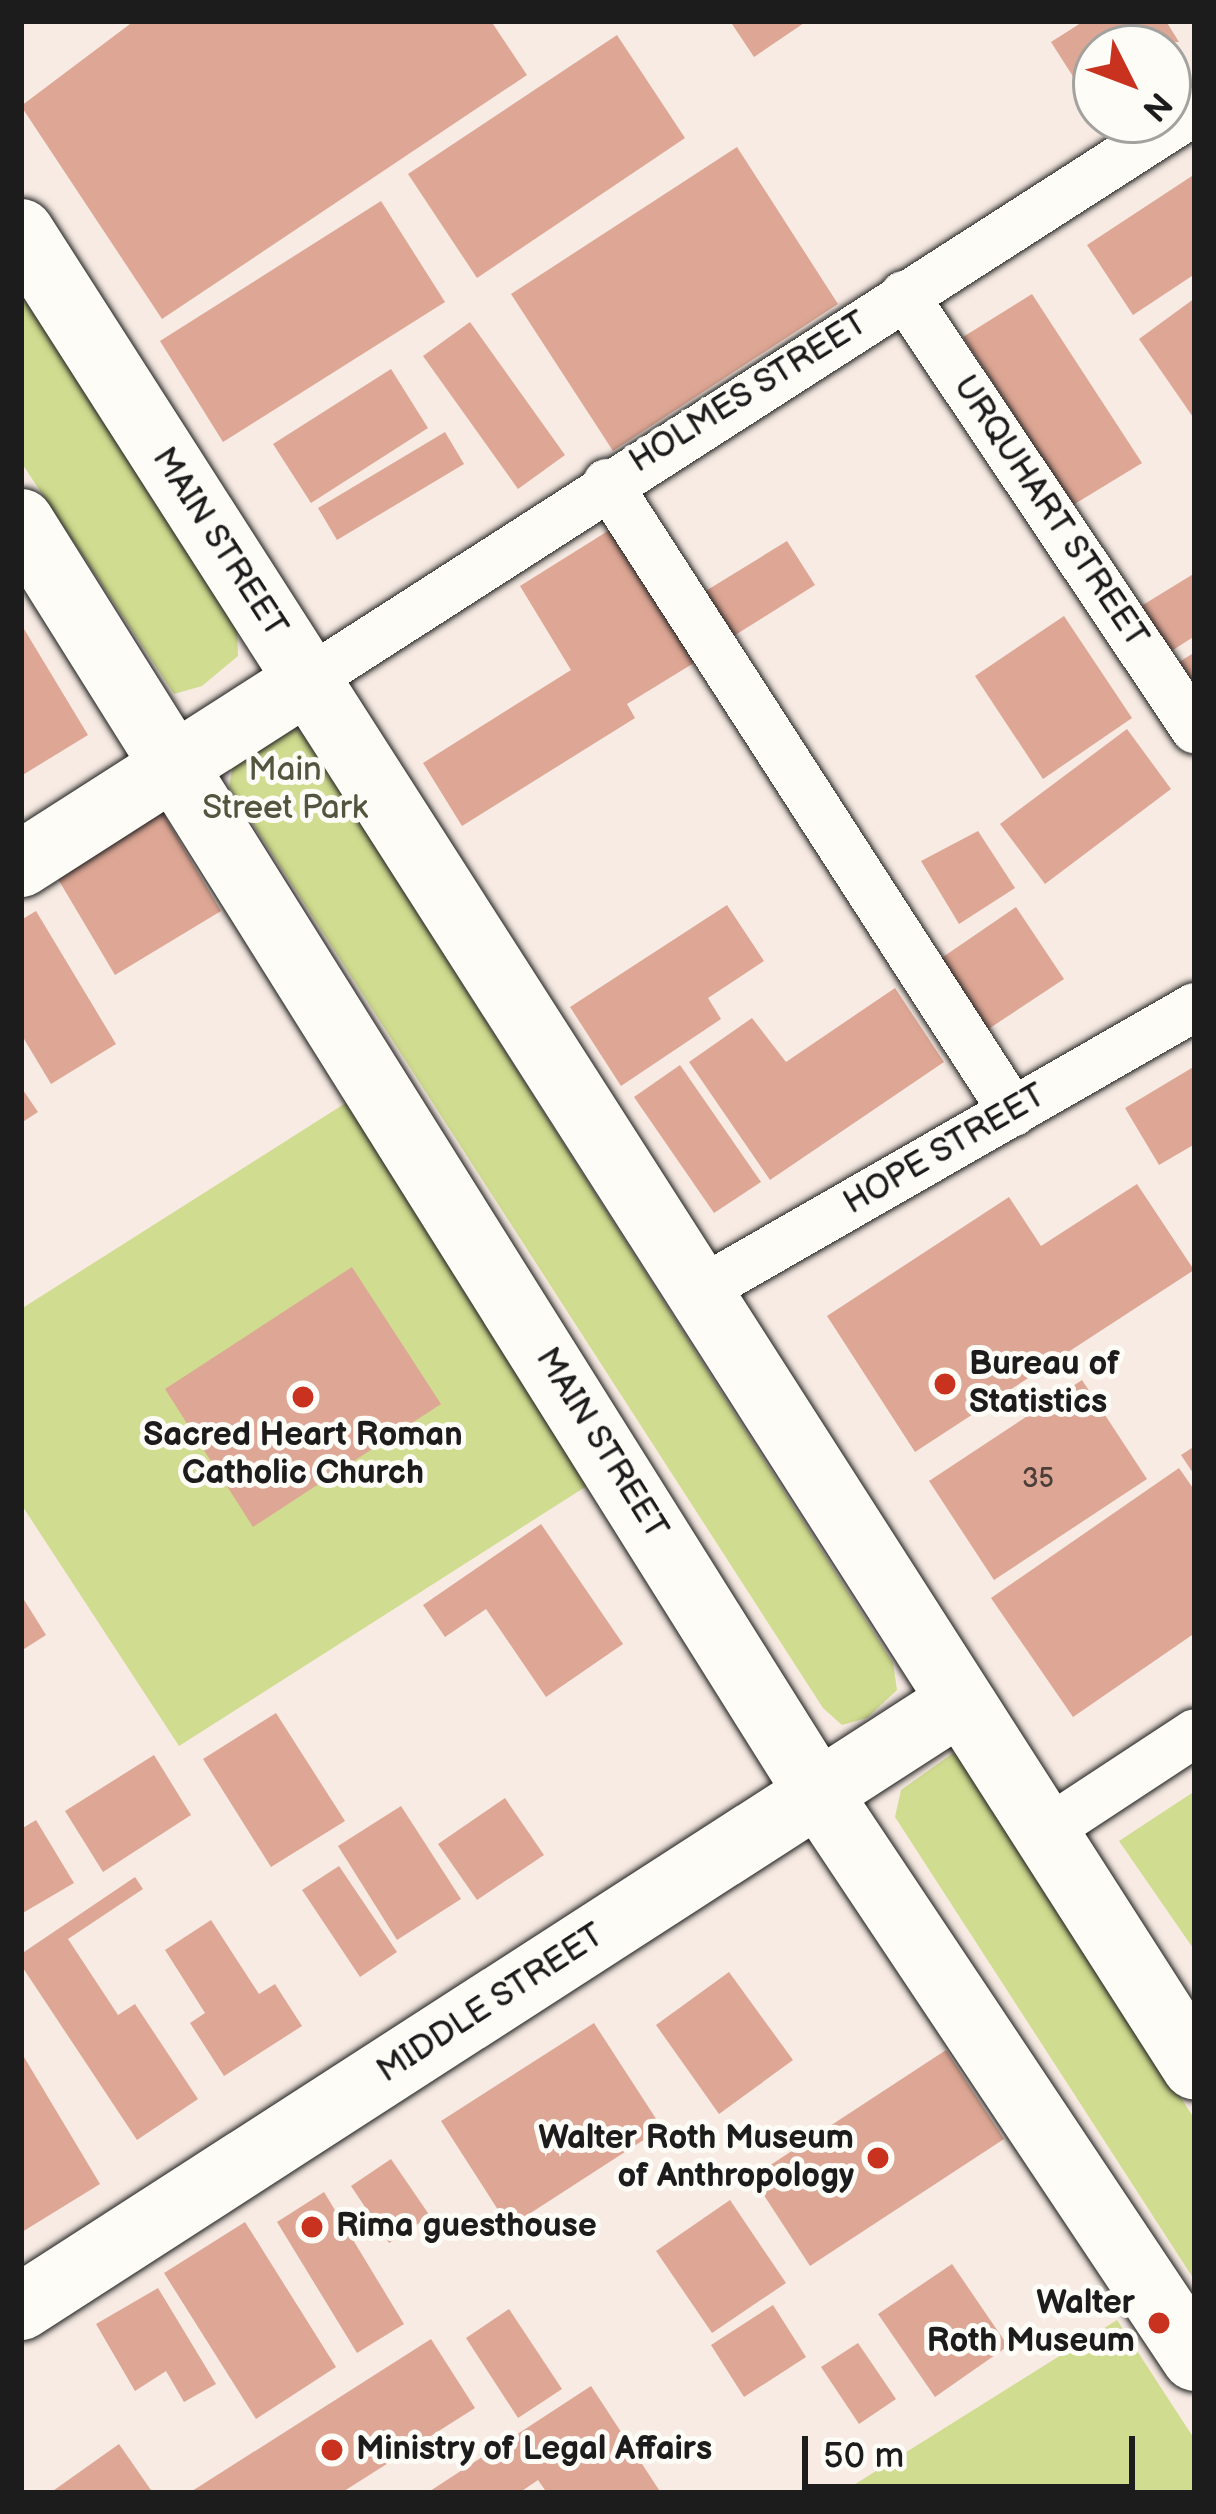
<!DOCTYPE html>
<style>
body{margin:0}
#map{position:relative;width:1216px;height:2514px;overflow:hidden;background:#f7ebe3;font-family:"Balsamiq Sans",sans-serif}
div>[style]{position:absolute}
.green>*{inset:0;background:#d0dc8f}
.building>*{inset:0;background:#dea795}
.roads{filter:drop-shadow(0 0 3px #1c1c1c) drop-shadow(0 0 3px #1c1c1c)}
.street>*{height:48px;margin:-24px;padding:0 24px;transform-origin:24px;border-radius:24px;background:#fdfcf7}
.secondary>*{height:66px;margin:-33px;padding:0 33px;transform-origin:33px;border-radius:33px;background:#fdfcf7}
.dots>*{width:33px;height:33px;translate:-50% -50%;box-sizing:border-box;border:6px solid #fdfcf7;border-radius:50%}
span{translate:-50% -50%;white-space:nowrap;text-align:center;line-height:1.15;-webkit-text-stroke:10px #fdfcf7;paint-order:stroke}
.number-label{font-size:27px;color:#4c3f3a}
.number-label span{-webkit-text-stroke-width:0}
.street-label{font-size:33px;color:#1c1c1c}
.park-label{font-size:33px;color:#52563e}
.poi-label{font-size:33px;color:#1c1c1c;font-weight:700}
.left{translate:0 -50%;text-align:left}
.right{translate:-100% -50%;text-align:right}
.frame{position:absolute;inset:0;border:24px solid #1c1c1c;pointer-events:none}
.north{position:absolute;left:1072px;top:24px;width:120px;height:120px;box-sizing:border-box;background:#fdfcf7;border:3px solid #a3a29f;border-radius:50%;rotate:132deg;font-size:33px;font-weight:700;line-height:48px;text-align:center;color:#1c1c1c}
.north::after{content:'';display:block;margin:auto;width:42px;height:54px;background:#c8321e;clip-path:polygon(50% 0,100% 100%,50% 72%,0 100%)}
.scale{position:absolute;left:802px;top:2436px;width:333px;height:54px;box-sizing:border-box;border:6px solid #1c1c1c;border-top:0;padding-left:15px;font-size:36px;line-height:42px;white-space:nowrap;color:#1c1c1c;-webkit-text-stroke:9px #fdfcf7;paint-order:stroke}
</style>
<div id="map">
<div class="green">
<i style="clip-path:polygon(21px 286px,237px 627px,238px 656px,202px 686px,174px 694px,21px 462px)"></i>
<i style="clip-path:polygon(287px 723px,305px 736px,893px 1663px,897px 1690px,867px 1718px,842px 1725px,823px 1708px,229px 787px,234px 760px)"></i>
<i style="clip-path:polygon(352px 1099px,593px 1482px,179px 1746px,21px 1504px,21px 1309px)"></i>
<i style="clip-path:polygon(953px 1753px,972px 1765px,1195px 2120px,1195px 2281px,895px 1817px,901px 1790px)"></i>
<i style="clip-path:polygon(1195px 1791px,1195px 1951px,1119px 1841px)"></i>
<i style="clip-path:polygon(1117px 2320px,1195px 2440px,1195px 2493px,841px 2493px)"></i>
</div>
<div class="building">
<i style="clip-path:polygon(134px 21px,491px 21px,527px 75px,162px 319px,21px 106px)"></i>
<i style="clip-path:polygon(730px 21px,807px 21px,754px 57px)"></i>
<i style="clip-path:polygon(1084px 21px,1166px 21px,1179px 42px,1096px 48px,1088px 100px,1051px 42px)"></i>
<i style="clip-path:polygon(617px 35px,685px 138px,477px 278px,408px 174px)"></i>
<i style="clip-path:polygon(737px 147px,838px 304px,613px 451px,511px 294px)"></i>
<i style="clip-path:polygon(1195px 174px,1195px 274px,1133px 315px,1087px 245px)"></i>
<i style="clip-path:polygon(381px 201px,445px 302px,223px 442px,160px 341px)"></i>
<i style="clip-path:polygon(1032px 294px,1142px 463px,1073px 505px,963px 337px)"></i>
<i style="clip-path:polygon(1195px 298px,1195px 420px,1139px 339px)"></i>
<i style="clip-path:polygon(470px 322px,565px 455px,518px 489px,423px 356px)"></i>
<i style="clip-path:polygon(391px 369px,428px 428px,311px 503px,273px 444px)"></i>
<i style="clip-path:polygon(445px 432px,464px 464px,337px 540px,318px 508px)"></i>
<i style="clip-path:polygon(619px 524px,702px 658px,627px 704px,635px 718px,462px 826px,423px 763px,571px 670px,520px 586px)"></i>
<i style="clip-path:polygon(787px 541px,815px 585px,732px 637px,704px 592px)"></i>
<i style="clip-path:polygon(1195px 573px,1195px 636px,1165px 655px,1133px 611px)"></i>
<i style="clip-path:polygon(1064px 616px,1132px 718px,1043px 779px,975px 676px)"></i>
<i style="clip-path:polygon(21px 624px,88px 735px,21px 776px)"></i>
<i style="clip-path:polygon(1195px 652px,1195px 709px,1170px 668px)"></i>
<i style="clip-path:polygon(1127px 729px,1171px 789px,1045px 884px,1000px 824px)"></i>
<i style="clip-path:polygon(161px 810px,221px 911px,115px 975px,55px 874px)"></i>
<i style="clip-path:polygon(978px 831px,1015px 888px,959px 924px,921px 861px)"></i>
<i style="clip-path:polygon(727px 905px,764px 961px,708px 998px,721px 1019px,621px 1086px,570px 1007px)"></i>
<i style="clip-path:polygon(1016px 907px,1064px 979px,987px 1030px,940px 959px)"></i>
<i style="clip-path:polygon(36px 911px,116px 1044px,51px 1084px,21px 1034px,21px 920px)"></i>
<i style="clip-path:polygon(895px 988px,944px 1062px,770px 1180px,689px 1062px,752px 1018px,786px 1062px)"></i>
<i style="clip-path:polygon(680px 1065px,761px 1182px,714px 1213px,634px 1097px)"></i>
<i style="clip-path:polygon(1195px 1066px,1195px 1144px,1159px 1165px,1125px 1108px)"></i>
<i style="clip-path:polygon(21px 1087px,38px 1112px,21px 1123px)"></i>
<i style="clip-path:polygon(1137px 1184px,1194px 1270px,915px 1452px,827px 1316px,1009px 1197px,1041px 1246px)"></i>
<i style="clip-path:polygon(352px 1267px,441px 1404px,253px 1527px,165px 1389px)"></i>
<i style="clip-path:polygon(1082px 1380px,1147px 1479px,994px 1580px,929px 1481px)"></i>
<i style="clip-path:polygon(1195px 1446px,1195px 1476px,1181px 1455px)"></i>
<i style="clip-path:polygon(1179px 1468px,1195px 1491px,1195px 1633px,1073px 1717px,991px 1598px)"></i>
<i style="clip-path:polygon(541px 1524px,623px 1644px,546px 1697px,486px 1609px,445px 1637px,423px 1605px)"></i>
<i style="clip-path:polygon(21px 1595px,46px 1635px,21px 1651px)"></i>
<i style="clip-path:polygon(276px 1713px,345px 1821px,271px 1867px,203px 1759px)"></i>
<i style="clip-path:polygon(154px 1755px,191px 1815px,103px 1872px,65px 1811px)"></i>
<i style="clip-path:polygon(505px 1798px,544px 1855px,477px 1900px,438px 1844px)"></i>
<i style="clip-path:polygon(401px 1806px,461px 1899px,397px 1940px,338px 1846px)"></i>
<i style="clip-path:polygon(36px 1820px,74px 1883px,21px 1914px,21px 1829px)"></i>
<i style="clip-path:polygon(339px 1866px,397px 1952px,360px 1977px,302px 1890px)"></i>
<i style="clip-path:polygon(135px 1877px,143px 1889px,68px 1939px,118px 2015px,135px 2004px,198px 2099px,137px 2140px,21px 1965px,21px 1954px)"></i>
<i style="clip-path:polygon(211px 1920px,259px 1994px,275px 1984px,302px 2026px,224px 2076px,190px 2023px,205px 2013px,165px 1950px)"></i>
<i style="clip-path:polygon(729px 1972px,793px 2060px,719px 2114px,656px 2025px)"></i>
<i style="clip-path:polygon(594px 2023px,662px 2128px,509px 2227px,441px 2121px)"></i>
<i style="clip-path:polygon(946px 2050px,1004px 2139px,810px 2266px,752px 2177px)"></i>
<i style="clip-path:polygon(21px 2052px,100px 2184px,22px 2232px,21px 2229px)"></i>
<i style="clip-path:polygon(391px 2159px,430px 2216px,389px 2243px,351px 2186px)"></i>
<i style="clip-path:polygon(324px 2192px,404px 2324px,357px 2353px,277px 2222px)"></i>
<i style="clip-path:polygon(730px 2200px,786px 2283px,712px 2333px,656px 2251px)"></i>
<i style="clip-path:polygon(245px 2222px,336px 2367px,256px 2419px,164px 2273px)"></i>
<i style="clip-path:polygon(952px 2264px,1008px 2346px,935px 2397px,878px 2314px)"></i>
<i style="clip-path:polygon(158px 2288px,216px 2384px,184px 2402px,166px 2371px,135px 2391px,96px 2324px)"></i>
<i style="clip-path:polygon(773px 2305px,806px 2357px,744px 2397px,711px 2345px)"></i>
<i style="clip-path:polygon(509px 2309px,562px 2389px,518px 2418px,466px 2338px)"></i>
<i style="clip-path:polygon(431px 2339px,475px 2408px,341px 2493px,189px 2493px)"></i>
<i style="clip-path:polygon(858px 2343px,896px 2399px,859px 2424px,821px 2367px)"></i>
<i style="clip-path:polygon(591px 2386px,661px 2493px,547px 2493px,538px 2480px,519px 2493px,427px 2493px)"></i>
<i style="clip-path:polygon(119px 2444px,153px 2493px,50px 2493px)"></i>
</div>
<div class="roads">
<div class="street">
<i style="left:904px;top:295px;width:523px;rotate:56.16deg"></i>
<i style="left:607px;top:483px;width:749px;rotate:57.16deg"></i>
<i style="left:307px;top:681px;width:1055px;rotate:-32.7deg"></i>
<i style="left:696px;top:1293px;width:575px;rotate:-29.82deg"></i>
<i style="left:1046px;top:1831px;width:178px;rotate:-33.3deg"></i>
</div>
<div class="secondary">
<i style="left:21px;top:232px;width:2178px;rotate:57.38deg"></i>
<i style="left:21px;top:522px;width:1500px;rotate:57.91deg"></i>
<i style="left:818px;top:1793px;width:679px;rotate:56.29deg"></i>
<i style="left:21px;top:864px;width:340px;rotate:-32.6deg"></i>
<i style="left:21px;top:2307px;width:1118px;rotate:-32.81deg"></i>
</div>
</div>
<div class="dots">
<i style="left:945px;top:1384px;background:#c8321e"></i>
<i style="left:303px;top:1397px;background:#c8321e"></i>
<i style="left:878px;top:2158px;background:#c8321e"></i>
<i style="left:312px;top:2227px;background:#c8321e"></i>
<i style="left:1159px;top:2323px;background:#c8321e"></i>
<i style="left:332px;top:2450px;background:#c8321e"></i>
</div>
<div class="number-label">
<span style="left:1038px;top:1480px">35</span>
</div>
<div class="street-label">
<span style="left:749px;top:393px;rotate:-32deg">HOLMES STREET</span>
<span style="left:1050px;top:512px;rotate:56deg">URQUHART STREET</span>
<span style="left:219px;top:543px;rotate:57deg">MAIN STREET</span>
<span style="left:945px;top:1150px;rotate:-30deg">HOPE STREET</span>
<span style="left:601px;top:1444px;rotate:58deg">MAIN STREET</span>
<span style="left:491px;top:2004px;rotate:-33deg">MIDDLE STREET</span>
</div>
<div class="park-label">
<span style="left:285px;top:790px">Main<br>Street Park</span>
</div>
<div class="poi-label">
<span class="left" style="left:969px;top:1384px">Bureau of<br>Statistics</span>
<span style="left:303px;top:1455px">Sacred Heart Roman<br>Catholic Church</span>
<span class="right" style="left:854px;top:2158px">Walter Roth Museum<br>of Anthropology</span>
<span class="left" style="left:336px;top:2227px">Rima guesthouse</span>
<span class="right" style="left:1135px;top:2323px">Walter<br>Roth Museum</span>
<span class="left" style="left:356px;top:2450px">Ministry of Legal Affairs</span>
</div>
<div class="frame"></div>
<div class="north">N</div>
<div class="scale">50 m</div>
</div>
